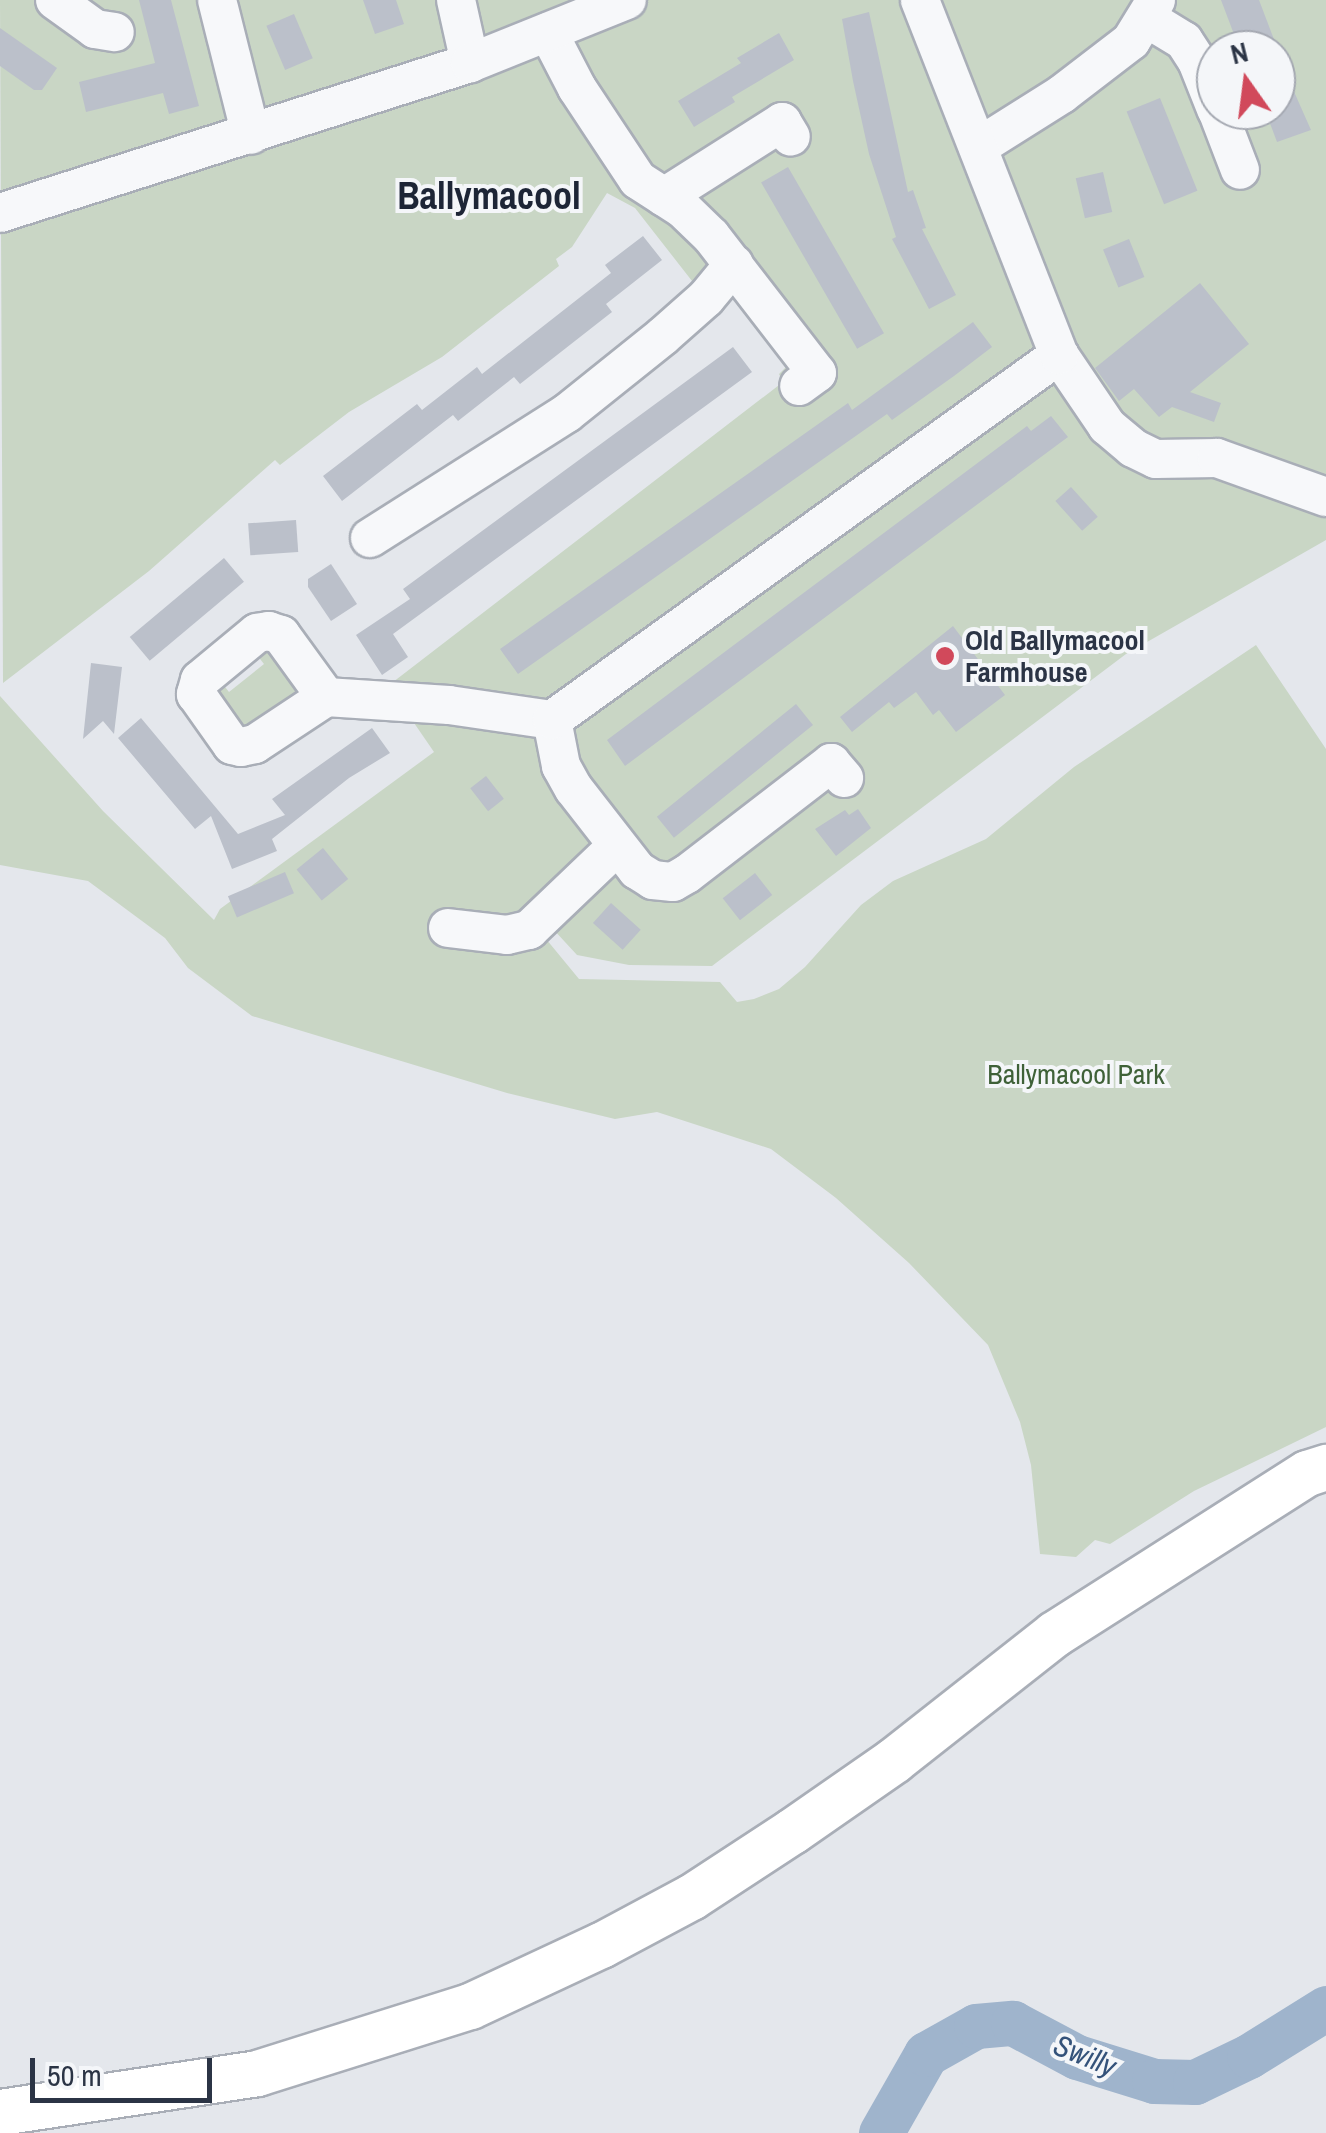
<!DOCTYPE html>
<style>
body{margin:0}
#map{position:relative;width:1326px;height:2133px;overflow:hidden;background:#e4e7ec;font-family:"Archivo Narrow",sans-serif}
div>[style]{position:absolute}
.green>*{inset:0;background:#c9d6c5}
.river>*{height:45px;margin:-22.5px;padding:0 22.5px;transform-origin:22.5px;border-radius:22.5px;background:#9fb4cc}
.building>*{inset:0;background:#bbc0ca;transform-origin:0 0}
.roads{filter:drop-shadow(2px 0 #a9aeb7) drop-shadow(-2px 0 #a9aeb7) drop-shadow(0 2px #a9aeb7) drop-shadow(0 -2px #a9aeb7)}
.minor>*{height:38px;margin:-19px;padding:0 19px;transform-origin:19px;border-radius:19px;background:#f7f8fa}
.major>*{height:45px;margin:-22.5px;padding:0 22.5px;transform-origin:22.5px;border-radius:22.5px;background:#fff}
.dots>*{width:28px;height:28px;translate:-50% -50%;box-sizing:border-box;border:5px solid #f4f6f9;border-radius:50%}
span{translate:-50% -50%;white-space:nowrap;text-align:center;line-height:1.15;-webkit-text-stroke:8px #f4f6f9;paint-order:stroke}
.poi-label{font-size:28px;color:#2b3445;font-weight:700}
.left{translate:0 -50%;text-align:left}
.park-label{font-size:28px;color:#3f6138}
.water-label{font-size:30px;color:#34527a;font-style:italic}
.district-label{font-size:38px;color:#1d2536;font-weight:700}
.north{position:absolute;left:1196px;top:30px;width:100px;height:100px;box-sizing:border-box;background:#f4f6f9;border:2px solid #a4a8b1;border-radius:50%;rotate:346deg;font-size:28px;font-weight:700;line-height:40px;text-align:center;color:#2b3445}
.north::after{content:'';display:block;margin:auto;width:35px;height:45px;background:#d1495b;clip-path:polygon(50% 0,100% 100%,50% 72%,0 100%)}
.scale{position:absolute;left:30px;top:2058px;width:182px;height:45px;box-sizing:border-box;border:5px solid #2b3445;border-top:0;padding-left:12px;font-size:30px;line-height:35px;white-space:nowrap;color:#2b3445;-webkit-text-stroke:8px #f4f6f9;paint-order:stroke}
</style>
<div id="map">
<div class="green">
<div style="clip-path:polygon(evenodd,0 0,1326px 0,1326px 540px,1126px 654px,712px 966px,629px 965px,577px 955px,553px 929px,537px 928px,579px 979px,720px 982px,737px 1002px,754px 999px,779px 989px,805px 967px,861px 905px,893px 881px,986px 839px,1074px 767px,1256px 645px,1326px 749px,1326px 1427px,1194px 1491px,1110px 1544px,1095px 1540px,1076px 1557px,1040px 1554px,1031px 1465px,1020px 1422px,988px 1345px,909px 1263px,836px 1198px,771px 1149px,657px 1112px,615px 1119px,507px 1093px,252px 1016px,188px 968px,165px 938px,88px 881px,0 865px,0 696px,103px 811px,214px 920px,220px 909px,434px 752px,412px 720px,371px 699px,783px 382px,779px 374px,791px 362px,735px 292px,717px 313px,635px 208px,607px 193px,572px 247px,556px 259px,559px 266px,442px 357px,349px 412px,280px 465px,275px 460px,149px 571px,3px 683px,0 0,1216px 50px,1276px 50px,1276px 110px,1216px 110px,1216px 50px)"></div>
<div style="clip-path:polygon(275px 647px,301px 695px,247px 733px,209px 689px,218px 678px,229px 692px,264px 664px,253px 650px)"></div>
</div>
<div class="river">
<div style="left:881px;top:2133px;width:91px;rotate:-60.3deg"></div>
<div style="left:926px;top:2054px;width:57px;rotate:-29.2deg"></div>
<div style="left:976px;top:2026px;width:37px;rotate:-5deg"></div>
<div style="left:1013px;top:2023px;width:72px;rotate:28deg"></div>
<div style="left:1077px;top:2057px;width:81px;rotate:17.3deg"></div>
<div style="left:1154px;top:2081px;width:41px;rotate:1.4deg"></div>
<div style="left:1195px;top:2082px;width:60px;rotate:-25.7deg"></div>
<div style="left:1249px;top:2056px;width:91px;rotate:-31.9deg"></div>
</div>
<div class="building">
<div style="clip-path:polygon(139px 0,171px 0,199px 106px,169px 114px,163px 93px,86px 112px,79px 82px,155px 63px)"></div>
<div style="clip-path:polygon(363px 0,396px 0,404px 24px,375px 34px)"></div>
<div style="clip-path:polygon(1221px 0,1259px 0,1278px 50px,1240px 50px)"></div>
<div style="clip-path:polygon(869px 12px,908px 192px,913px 190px,926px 228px,922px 229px,956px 295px,929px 309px,892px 239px,896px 237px,869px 154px,853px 81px,842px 19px)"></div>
<div style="left:294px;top:14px;width:48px;height:30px;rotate:67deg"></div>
<div style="clip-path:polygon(0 28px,57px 68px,42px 90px,34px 90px,0 66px)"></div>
<div style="clip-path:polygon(779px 33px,794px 60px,732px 97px,735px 102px,694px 127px,678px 101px,741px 63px,737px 58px)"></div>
<div style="clip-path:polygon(1276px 51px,1311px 130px,1277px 142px,1265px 110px,1276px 110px)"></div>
<div style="left:1160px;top:98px;width:100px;height:36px;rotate:68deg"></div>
<div style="left:788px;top:167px;width:192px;height:31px;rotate:60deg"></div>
<div style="left:1103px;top:172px;width:41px;height:28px;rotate:77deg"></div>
<div style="clip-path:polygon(643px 236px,662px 260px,606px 304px,612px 312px,520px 384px,514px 377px,458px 421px,453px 415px,342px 501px,323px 476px,417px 404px,422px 410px,477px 367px,482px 374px,611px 273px,605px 265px)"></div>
<div style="left:1129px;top:239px;width:41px;height:28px;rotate:68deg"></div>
<div style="clip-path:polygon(1200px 283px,1249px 344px,1190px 392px,1221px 403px,1214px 422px,1172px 407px,1159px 417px,1134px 389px,1119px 401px,1095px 368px)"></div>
<div style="clip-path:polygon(973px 322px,992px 347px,954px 376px,892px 420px,887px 414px,518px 674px,500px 649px,848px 403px,852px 410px)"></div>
<div style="clip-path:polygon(733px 347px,752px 372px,393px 634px,408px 657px,382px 675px,356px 635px,410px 599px,403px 589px)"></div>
<div style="clip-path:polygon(1051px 416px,1068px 437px,625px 766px,607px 740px,1027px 426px,1031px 431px)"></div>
<div style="left:1071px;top:487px;width:40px;height:21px;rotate:48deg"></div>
<div style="left:296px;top:520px;width:32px;height:48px;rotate:86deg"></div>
<div style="left:224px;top:558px;width:31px;height:123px;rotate:50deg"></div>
<div style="clip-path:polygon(331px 564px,357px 604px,331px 621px,308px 587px,308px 579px)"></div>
<div style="clip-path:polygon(953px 626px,1005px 695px,956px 732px,939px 710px,933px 715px,916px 692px,894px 708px,889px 702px,852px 732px,840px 717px)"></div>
<div style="clip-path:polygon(91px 663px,122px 667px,114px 734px,103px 721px,83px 739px)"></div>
<div style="left:796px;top:704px;width:27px;height:179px;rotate:51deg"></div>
<div style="clip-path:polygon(141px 718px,238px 834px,285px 815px,272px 799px,372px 728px,390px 753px,349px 778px,272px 839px,277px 851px,232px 869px,211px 816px,195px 829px,118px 738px)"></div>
<div style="left:486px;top:776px;width:29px;height:20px;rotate:52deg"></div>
<div style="clip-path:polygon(858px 809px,871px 828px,836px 856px,815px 829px,845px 810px,849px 815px)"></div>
<div style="left:323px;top:848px;width:40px;height:34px;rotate:51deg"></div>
<div style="left:285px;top:872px;width:23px;height:62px;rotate:67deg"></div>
<div style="left:755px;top:873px;width:28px;height:41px;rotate:52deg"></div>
<div style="left:611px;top:903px;width:40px;height:27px;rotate:42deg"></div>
</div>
<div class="roads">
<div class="minor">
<div style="left:55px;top:0;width:49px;rotate:35.9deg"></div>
<div style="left:95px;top:29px;width:20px;rotate:9deg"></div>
<div style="left:217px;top:0;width:139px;rotate:75.9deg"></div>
<div style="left:456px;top:0;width:65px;rotate:77.5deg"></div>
<div style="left:1148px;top:19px;width:42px;rotate:31.4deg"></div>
<div style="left:1184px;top:41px;width:24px;rotate:57deg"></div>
<div style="left:1197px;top:61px;width:52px;rotate:68.4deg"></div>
<div style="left:548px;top:32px;width:63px;rotate:62.6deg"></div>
<div style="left:577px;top:88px;width:110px;rotate:56.5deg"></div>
<div style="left:638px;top:180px;width:54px;rotate:32.8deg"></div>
<div style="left:683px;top:209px;width:39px;rotate:44deg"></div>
<div style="left:711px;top:236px;width:173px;rotate:52.3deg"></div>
<div style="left:817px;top:373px;width:22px;rotate:144deg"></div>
<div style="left:1217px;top:110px;width:64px;rotate:69deg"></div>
<div style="left:978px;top:147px;width:99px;rotate:-32.2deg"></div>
<div style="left:1062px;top:94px;width:87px;rotate:-37.5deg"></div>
<div style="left:1131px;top:41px;width:48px;rotate:-58.6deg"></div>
<div style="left:664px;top:197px;width:140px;rotate:-32.4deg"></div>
<div style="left:782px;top:122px;width:17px;rotate:59deg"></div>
<div style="left:0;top:213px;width:493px;rotate:-17.7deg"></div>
<div style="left:470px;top:63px;width:169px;rotate:-21.9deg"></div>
<div style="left:1059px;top:355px;width:86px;rotate:55.9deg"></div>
<div style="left:1107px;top:426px;width:34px;rotate:40deg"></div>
<div style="left:1133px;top:448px;width:25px;rotate:26deg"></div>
<div style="left:1156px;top:459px;width:61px;rotate:-0.9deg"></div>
<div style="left:1217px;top:458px;width:116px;rotate:19.7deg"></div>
<div style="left:370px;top:538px;width:233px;rotate:-32.4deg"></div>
<div style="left:567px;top:413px;width:123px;rotate:-38.7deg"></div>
<div style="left:663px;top:336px;width:57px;rotate:-41.5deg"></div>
<div style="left:706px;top:298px;width:44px;rotate:-50.5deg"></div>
<div style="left:326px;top:697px;width:77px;rotate:-126deg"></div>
<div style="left:281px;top:635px;width:13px;rotate:-162deg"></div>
<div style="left:269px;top:631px;width:12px;rotate:171deg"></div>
<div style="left:257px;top:633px;width:74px;rotate:140.5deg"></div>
<div style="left:200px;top:680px;width:15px;rotate:106deg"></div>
<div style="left:196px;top:694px;width:62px;rotate:54.8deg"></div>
<div style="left:232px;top:745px;width:9px;rotate:13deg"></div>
<div style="left:241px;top:747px;width:14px;rotate:-12deg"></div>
<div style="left:255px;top:744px;width:85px;rotate:-33.5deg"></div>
<div style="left:326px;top:697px;width:123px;rotate:3.7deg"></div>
<div style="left:449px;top:705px;width:104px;rotate:8.3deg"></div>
<div style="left:552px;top:720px;width:47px;rotate:78.9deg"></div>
<div style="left:561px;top:766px;width:26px;rotate:61deg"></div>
<div style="left:574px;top:789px;width:103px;rotate:52.1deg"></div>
<div style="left:637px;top:870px;width:19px;rotate:32deg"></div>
<div style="left:653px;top:880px;width:20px;rotate:6deg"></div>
<div style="left:673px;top:882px;width:16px;rotate:-30deg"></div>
<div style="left:687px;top:874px;width:182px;rotate:-37.6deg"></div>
<div style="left:831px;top:763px;width:20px;rotate:49deg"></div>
<div style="left:552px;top:720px;width:625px;rotate:-35.75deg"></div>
<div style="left:1059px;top:355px;width:381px;rotate:-111.4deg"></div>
<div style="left:448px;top:928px;width:59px;rotate:6.8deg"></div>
<div style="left:507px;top:935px;width:23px;rotate:-13deg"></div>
<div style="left:529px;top:930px;width:122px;rotate:-43.7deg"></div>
</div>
<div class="major">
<div style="left:0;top:2112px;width:260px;rotate:-8.6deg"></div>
<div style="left:257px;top:2073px;width:223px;rotate:-17.5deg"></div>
<div style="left:470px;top:2006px;width:145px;rotate:-25deg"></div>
<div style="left:601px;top:1945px;width:102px;rotate:-28.1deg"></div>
<div style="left:691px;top:1897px;width:121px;rotate:-33.2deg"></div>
<div style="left:792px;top:1831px;width:124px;rotate:-34.8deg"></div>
<div style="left:894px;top:1760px;width:204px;rotate:-38.2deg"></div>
<div style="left:1054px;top:1634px;width:300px;rotate:-32.5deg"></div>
<div style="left:1307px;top:1473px;width:20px;rotate:-18deg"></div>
</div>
</div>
<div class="dots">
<div style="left:945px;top:656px;background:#d1495b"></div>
</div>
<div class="poi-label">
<span class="left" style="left:965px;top:656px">Old Ballymacool<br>Farmhouse</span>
</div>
<div class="park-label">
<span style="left:1076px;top:1074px">Ballymacool Park</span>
</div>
<div class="water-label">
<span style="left:1085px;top:2055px;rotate:22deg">Swilly</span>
</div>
<div class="district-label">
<span style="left:489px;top:196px">Ballymacool</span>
</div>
<div class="north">N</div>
<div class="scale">50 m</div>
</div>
